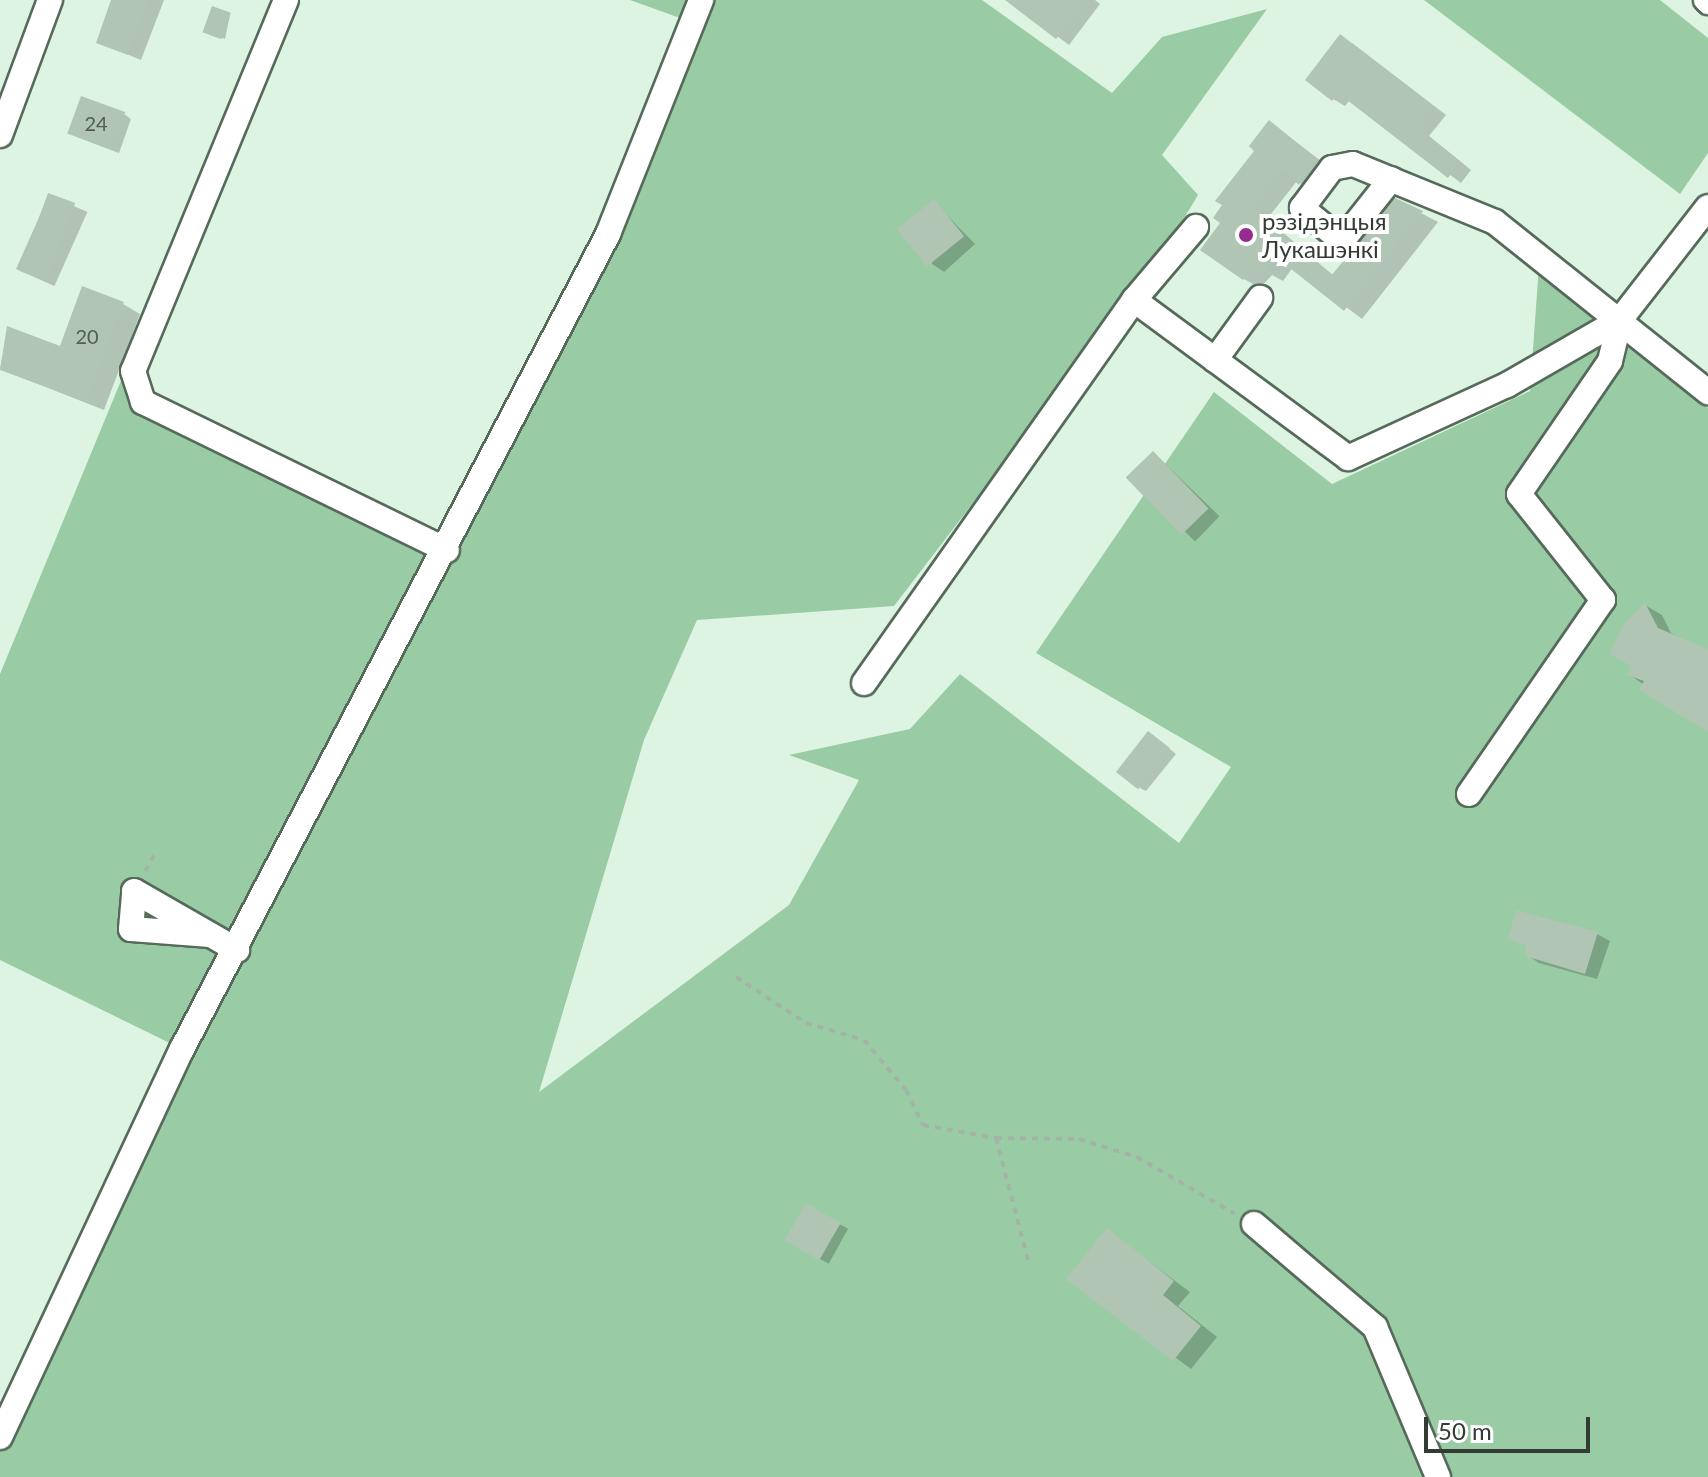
<!DOCTYPE html>
<meta charset="utf-8">
<style>
body{margin:0}
#map{position:relative;width:1708px;height:1477px;overflow:hidden;background:#ddf4e2;font-family:Lato,sans-serif}
div>[style]{position:absolute}
.green>*{inset:0;background:#99cca4}
.shadow>*{inset:0;background:#0003;transform-origin:0 0}
.building>*{inset:0;background:#b0c5b4;transform-origin:0 0}
.path>*{height:4px;margin-top:-2px;transform-origin:0;background:repeating-linear-gradient(90deg,#a3b4a6 0 6px,transparent 0 12px)}
.roads{filter:drop-shadow(2px 0 #566a5a) drop-shadow(-2px 0 #566a5a) drop-shadow(0 2px #566a5a) drop-shadow(0 -2px #566a5a)}
.minor>*{height:24px;margin:-12px;padding:0 12px;transform-origin:12px;border-radius:12px;background:#fff}
.dots>*{width:22px;height:22px;translate:-50% -50%;box-sizing:border-box;border:4px solid #fff;border-radius:50%}
span{translate:-50% -50%;white-space:nowrap;text-align:center;line-height:1.15;-webkit-text-stroke:8px #fff;paint-order:stroke}
.number-label{font-size:20px;color:#525e54}
.number-label span{-webkit-text-stroke-width:0}
.poi-label{font-size:24px;color:#333b34}
.left{translate:0 -50%;text-align:left}
.scale{position:absolute;left:1424px;top:1417px;width:166px;height:36px;box-sizing:border-box;border:4px solid #333b34;border-top:0;padding-left:10px;font-size:24px;line-height:28px;white-space:nowrap;color:#333b34;-webkit-text-stroke:6px #fff;paint-order:stroke}
</style>
<div id="map">
<div class="green">
<div style="clip-path:polygon(278px 0,300px 0,133px 371px,143px 402px,447px 550px,608px 234px,691px 22px,630px 0,982px 0,1112px 93px,1162px 37px,1267px 9px,1162px 155px,1198px 195px,1157px 263px,894px 606px,697px 620px,644px 740px,539px 1092px,789px 905px,859px 780px,789px 755px,910px 729px,960px 674px,1179px 843px,1231px 767px,1036px 653px,1214px 392px,1332px 484px,1530px 391px,1539px 265px,1708px 408px,1708px 1477px,0 1477px,0 1437px,182px 1049px,0 960px,0 674px)"></div>
<div style="clip-path:polygon(1424px 0,1660px 0,1708px 38px,1708px 153px,1680px 194px)"></div>
</div>
<div class="shadow">
<div style="clip-path:polygon(114px 0,164px 0,141px 60px,98px 42px)"></div>
<div style="clip-path:polygon(1009px 0,1095px 0,1100px 4px,1069px 45px)"></div>
<div style="clip-path:polygon(230px 15px,225px 39px,209px 33px)"></div>
<div style="clip-path:polygon(1352px 43px,1446px 115px,1429px 136px,1471px 170px,1461px 183px,1350px 100px,1345px 106px,1333px 99px)"></div>
<div style="clip-path:polygon(124px 114px,131px 119px,119px 153px,77px 137px)"></div>
<div style="clip-path:polygon(1270px 122px,1334px 171px,1317px 193px,1297px 181px,1267px 219px,1334px 276px,1396px 200px,1438px 222px,1362px 319px,1293px 267px,1283px 281px,1272px 275px,1260px 288px,1244px 279px,1222px 222px)"></div>
<div style="left:49px;top:195px;width:42px;height:81px;rotate:24deg"></div>
<div style="clip-path:polygon(934px 202px,975px 244px,944px 272px,932px 264px)"></div>
<div style="clip-path:polygon(123px 304px,140px 314px,104px 410px,0 369px,8px 329px,61px 348px)"></div>
<div style="left:1154px;top:453px;width:91px;height:35px;rotate:44deg"></div>
<div style="clip-path:polygon(1645px 605px,1662px 615px,1671px 633px,1708px 652px,1708px 730px,1630px 675px)"></div>
<div style="clip-path:polygon(1156px 738px,1176px 754px,1146px 791px,1138px 787px)"></div>
<div style="clip-path:polygon(1597px 934px,1610px 941px,1597px 979px,1539px 963px,1527px 955px,1528px 947px,1510px 938px)"></div>
<div style="left:807px;top:1206px;width:47px;height:40px;rotate:29deg"></div>
<div style="clip-path:polygon(1107px 1230px,1190px 1292px,1178px 1306px,1217px 1337px,1191px 1369px,1069px 1278px)"></div>
</div>
<div class="building">
<div style="clip-path:polygon(111px 0,149px 0,128px 55px,96px 43px)"></div>
<div style="clip-path:polygon(1005px 0,1086px 0,1056px 39px)"></div>
<div style="left:212px;top:6px;width:20px;height:28px;rotate:20deg"></div>
<div style="clip-path:polygon(1340px 34px,1435px 107px,1418px 128px,1460px 161px,1448px 178px,1338px 93px,1332px 101px,1305px 80px)"></div>
<div style="left:81px;top:96px;width:47px;height:40px;rotate:20deg"></div>
<div style="clip-path:polygon(1269px 120px,1318px 160px,1299px 185px,1282px 170px,1252px 208px,1331px 276px,1395px 198px,1423px 211px,1344px 311px,1276px 257px,1265px 273px,1255px 265px,1243px 280px,1200px 250px,1220px 223px,1213px 218px,1222px 205px,1215px 201px,1254px 151px,1249px 146px)"></div>
<div style="left:48px;top:193px;width:29px;height:83px;rotate:20deg"></div>
<div style="left:934px;top:199px;width:48px;height:48px;rotate:51deg"></div>
<div style="clip-path:polygon(82px 286px,124px 302px,87px 402px,0 370px,7px 326px,60px 346px)"></div>
<div style="left:1153px;top:451px;width:80px;height:38px;rotate:46deg"></div>
<div style="clip-path:polygon(1645px 603px,1658px 628px,1708px 649px,1708px 732px,1639px 690px,1644px 681px,1627px 675px,1631px 666px,1609px 654px,1624px 624px)"></div>
<div style="left:1148px;top:731px;width:28px;height:52px;rotate:38deg"></div>
<div style="clip-path:polygon(1516px 910px,1598px 932px,1585px 974px,1525px 956px,1526px 946px,1508px 939px)"></div>
<div style="left:806px;top:1203px;width:40px;height:43px;rotate:30deg"></div>
<div style="clip-path:polygon(1107px 1228px,1174px 1281px,1163px 1295px,1201px 1326px,1173px 1361px,1066px 1279px)"></div>
</div>
<div class="path">
<div style="left:145px;top:871px;width:22px;rotate:-60deg"></div>
<div style="left:736px;top:977px;width:84px;rotate:33.3deg"></div>
<div style="left:806px;top:1023px;width:60px;rotate:16.3deg"></div>
<div style="left:864px;top:1040px;width:65px;rotate:50deg"></div>
<div style="left:906px;top:1090px;width:39px;rotate:64deg"></div>
<div style="left:923px;top:1125px;width:74px;rotate:10.1deg"></div>
<div style="left:996px;top:1138px;width:126px;rotate:75.3deg"></div>
<div style="left:996px;top:1138px;width:83px;rotate:0.7deg"></div>
<div style="left:1079px;top:1139px;width:61px;rotate:17.2deg"></div>
<div style="left:1137px;top:1157px;width:113px;rotate:30.2deg"></div>
</div>
<div class="roads">
<div class="minor">
<div style="left:286px;top:0;width:401px;rotate:112.4deg"></div>
<div style="left:133px;top:371px;width:33px;rotate:72deg"></div>
<div style="left:143px;top:402px;width:338px;rotate:26deg"></div>
<div style="left:1706px;top:0;width:3px;rotate:45deg"></div>
<div style="left:0;top:135px;width:144px;rotate:-69.7deg"></div>
<div style="left:1391px;top:179px;width:79px;rotate:128.3deg"></div>
<div style="left:1342px;top:241px;width:52px;rotate:-140.5deg"></div>
<div style="left:1302px;top:208px;width:50px;rotate:-53.1deg"></div>
<div style="left:1332px;top:168px;width:21px;rotate:-11deg"></div>
<div style="left:1353px;top:164px;width:153px;rotate:22.2deg"></div>
<div style="left:1495px;top:222px;width:273px;rotate:38.6deg"></div>
<div style="left:1134px;top:300px;width:96px;rotate:-49.7deg"></div>
<div style="left:1215px;top:360px;width:77px;rotate:-54deg"></div>
<div style="left:864px;top:683px;width:469px;rotate:-54.8deg"></div>
<div style="left:1134px;top:300px;width:266px;rotate:36.4deg"></div>
<div style="left:1348px;top:458px;width:175px;rotate:-24.7deg"></div>
<div style="left:1507px;top:385px;width:130px;rotate:-29.9deg"></div>
<div style="left:1469px;top:794px;width:236px;rotate:-55.4deg"></div>
<div style="left:1603px;top:600px;width:135px;rotate:-128.4deg"></div>
<div style="left:1519px;top:494px;width:161px;rotate:-55.6deg"></div>
<div style="left:1610px;top:361px;width:42px;rotate:-76.3deg"></div>
<div style="left:1620px;top:320px;width:143px;rotate:-52.1deg"></div>
<div style="left:210px;top:935px;width:79px;rotate:-175.7deg"></div>
<div style="left:131px;top:929px;width:38px;rotate:-85deg"></div>
<div style="left:134px;top:891px;width:119px;rotate:29.8deg"></div>
<div style="left:1254px;top:1224px;width:159px;rotate:40.4deg"></div>
<div style="left:1375px;top:1327px;width:163px;rotate:67.2deg"></div>
<div style="left:0;top:1437px;width:429px;rotate:-64.9deg"></div>
<div style="left:182px;top:1049px;width:920px;rotate:-62.4deg"></div>
<div style="left:608px;top:234px;width:252px;rotate:-68.3deg"></div>
</div>
</div>
<div class="dots">
<div style="left:1246px;top:235px;background:#962c8f"></div>
</div>
<div class="number-label">
<span style="left:96px;top:123px">24</span>
<span style="left:87px;top:336px">20</span>
</div>
<div class="poi-label">
<span class="left" style="left:1262px;top:235px">рэзідэнцыя<br>Лукашэнкі</span>
</div>
<div class="scale">50 m</div>
</div>
